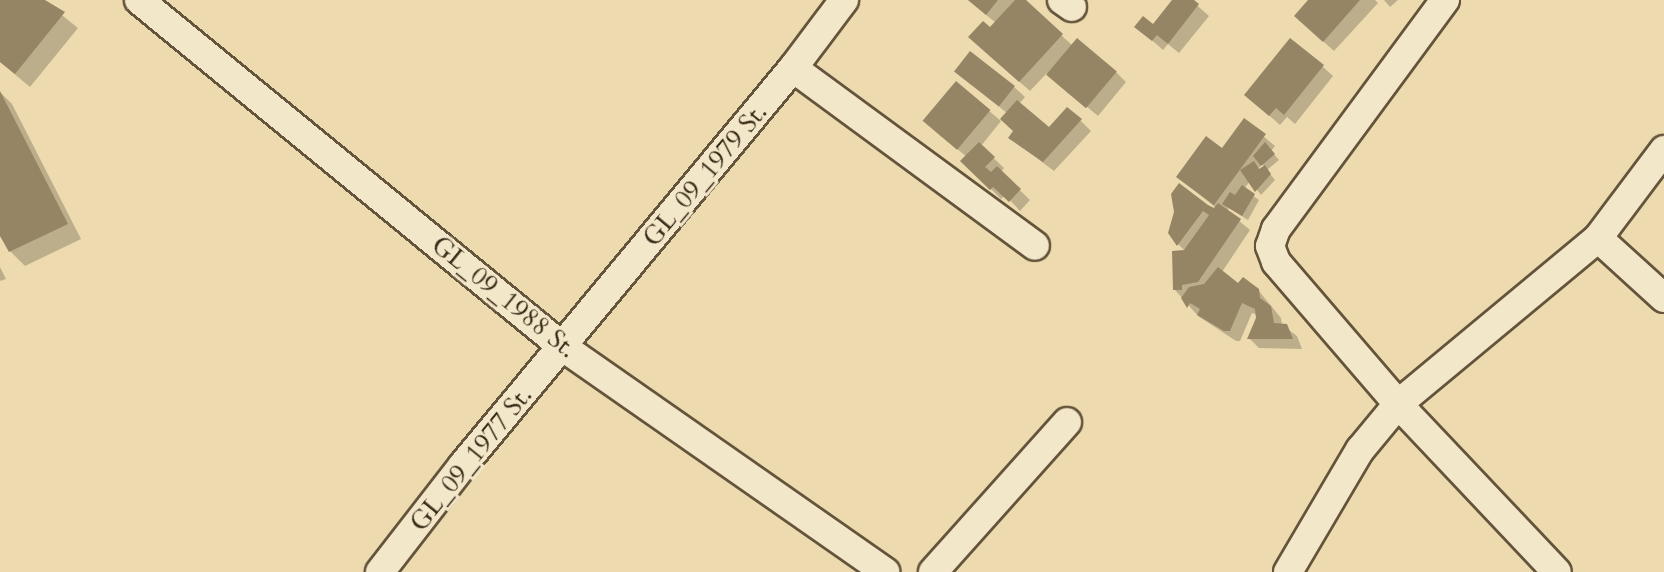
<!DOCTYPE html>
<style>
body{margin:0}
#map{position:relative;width:1664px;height:572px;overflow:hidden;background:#eddaae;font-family:Cardo,serif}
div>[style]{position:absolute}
.shadow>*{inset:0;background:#0003}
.building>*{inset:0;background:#958565;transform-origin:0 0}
.roads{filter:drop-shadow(2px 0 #64543b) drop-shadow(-2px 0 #64543b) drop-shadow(0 2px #64543b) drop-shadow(0 -2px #64543b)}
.street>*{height:28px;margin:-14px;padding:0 14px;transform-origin:14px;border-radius:14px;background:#f3e7ca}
span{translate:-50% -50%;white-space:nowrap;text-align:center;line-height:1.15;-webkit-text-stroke:6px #f3e7ca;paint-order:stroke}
.street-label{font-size:26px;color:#362815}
</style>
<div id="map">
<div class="shadow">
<div style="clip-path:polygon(0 0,43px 0,78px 28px,30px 87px,0 62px)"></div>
<div style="clip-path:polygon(968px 0,1023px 0,1073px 46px,1116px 72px,1126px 82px,1098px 116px,1047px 73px,1030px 91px,981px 48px,996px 23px)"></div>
<div style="clip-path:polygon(1174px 0,1191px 0,1209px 16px,1179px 53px,1168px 44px,1163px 50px,1137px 27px,1153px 26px)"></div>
<div style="clip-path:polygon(1310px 0,1375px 0,1378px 3px,1334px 51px,1306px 26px)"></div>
<div style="clip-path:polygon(1384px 0,1398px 0,1390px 7px)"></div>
<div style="clip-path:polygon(970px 54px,1014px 87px,1025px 97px,1019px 104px,1049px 130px,1080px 120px,1091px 131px,1054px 171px,1010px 138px,1015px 132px,1008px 114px,956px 71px)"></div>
<div style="clip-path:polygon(1322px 66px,1333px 76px,1295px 124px,1287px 117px,1280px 125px,1246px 95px)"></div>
<div style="clip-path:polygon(956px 83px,1001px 121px,981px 146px,1004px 168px,1001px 172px,1030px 200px,1020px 211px,1005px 195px,1001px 199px,963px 161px,967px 157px,935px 131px)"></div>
<div style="clip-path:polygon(0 92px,12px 104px,81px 239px,25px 266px,10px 251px,0 232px)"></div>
<div style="clip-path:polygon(evenodd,1244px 120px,1275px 146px,1271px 151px,1279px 160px,1267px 170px,1275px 180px,1261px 195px,1250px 181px,1244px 189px,1259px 200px,1248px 220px,1229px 208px,1227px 211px,1250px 230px,1222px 272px,1238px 285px,1258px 290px,1281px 318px,1282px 325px,1297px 336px,1302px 349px,1259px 348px,1249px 338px,1257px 315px,1252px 313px,1240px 341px,1236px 341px,1198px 316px,1175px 290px,1186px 252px,1178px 244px,1173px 194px,1214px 211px,1216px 208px,1178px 177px,1222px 150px,1244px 120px,1262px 164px,1265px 168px,1255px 174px,1262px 164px)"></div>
<div style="clip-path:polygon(0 267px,6px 279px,0 281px)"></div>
</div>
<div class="building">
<div style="clip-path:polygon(0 0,45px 0,65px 12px,15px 74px,0 62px)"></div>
<div style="clip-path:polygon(968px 0,998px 0,986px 15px)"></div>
<div style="clip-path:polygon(1015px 0,1026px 0,1063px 34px,1019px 82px,968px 37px,983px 21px,990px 27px)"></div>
<div style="clip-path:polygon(1172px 0,1194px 0,1199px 4px,1168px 44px,1157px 35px,1152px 41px,1134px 27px,1143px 16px,1153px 24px)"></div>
<div style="clip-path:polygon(1308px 0,1360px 0,1323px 42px,1294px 16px)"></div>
<div style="left:1077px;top:38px;width:52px;height:48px;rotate:40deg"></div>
<div style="clip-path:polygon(1290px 38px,1324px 65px,1284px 115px,1276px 108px,1269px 116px,1244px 95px)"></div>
<div style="left:970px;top:51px;width:57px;height:26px;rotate:38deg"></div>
<div style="left:956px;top:81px;width:45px;height:52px;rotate:40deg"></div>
<div style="clip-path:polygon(0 91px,68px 224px,9px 252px,0 236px)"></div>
<div style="clip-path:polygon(1017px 100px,1049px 127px,1067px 107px,1082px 119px,1043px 162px,1008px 138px,1013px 131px,1000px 119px)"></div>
<div style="clip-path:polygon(1244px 118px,1266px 134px,1214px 205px,1176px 177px,1206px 136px,1222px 148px)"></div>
<div style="clip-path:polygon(979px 142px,995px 157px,985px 167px,991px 172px,997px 166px,1021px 189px,1009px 202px,993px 187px,990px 190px,960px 161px)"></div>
<div style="clip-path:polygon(1265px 142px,1275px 154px,1261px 166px,1253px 156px)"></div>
<div style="clip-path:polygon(1254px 161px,1259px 169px,1265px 165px,1271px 174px,1255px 192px,1240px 170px)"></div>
<div style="clip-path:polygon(1179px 183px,1208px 205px,1214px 208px,1218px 203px,1241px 219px,1198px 282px,1182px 285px,1182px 290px,1173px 290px,1172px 251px,1184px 250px,1209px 215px,1203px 211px,1177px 246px,1168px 233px,1174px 212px,1171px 194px)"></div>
<div style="clip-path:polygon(1242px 185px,1255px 194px,1242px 216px,1222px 204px,1230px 192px,1235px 195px)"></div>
<div style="clip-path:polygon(1218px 267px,1238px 283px,1243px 277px,1259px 289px,1260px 298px,1271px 306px,1274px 323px,1287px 324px,1293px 339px,1247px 339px,1256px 318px,1255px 309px,1242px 303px,1230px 331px,1224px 331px,1197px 315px,1200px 309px,1190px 303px,1187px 308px,1181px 298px,1189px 287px,1204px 284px)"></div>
</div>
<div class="roads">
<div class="street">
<div style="left:139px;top:0;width:548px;rotate:39.3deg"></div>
<div style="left:563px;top:347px;width:393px;rotate:34.9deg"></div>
<div style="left:1062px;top:0;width:12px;rotate:35deg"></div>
<div style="left:1445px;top:0;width:285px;rotate:126.4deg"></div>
<div style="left:1276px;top:229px;width:18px;rotate:109deg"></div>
<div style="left:1270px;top:246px;width:17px;rotate:69deg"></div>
<div style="left:1276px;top:262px;width:187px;rotate:49.3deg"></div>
<div style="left:1398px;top:404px;width:231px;rotate:46.6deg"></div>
<div style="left:793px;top:68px;width:300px;rotate:36.3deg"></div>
<div style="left:1598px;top:238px;width:89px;rotate:42.3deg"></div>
<div style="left:380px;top:572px;width:135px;rotate:-52.2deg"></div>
<div style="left:463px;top:465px;width:516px;rotate:-50.27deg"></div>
<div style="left:793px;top:68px;width:85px;rotate:-53.1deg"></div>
<div style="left:933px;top:572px;width:201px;rotate:-48.2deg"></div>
<div style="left:1288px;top:572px;width:142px;rotate:-59.5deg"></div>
<div style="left:1360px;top:450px;width:60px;rotate:-50.4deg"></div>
<div style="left:1398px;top:404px;width:260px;rotate:-39.7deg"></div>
<div style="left:1598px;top:238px;width:110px;rotate:-53.1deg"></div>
</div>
</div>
<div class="street-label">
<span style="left:705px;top:175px;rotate:-50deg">GL_09_1979 St.</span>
<span style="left:504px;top:297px;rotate:39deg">GL_09_1988 St.</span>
<span style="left:471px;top:459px;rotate:-51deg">GL_09_1977 St.</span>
</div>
</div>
